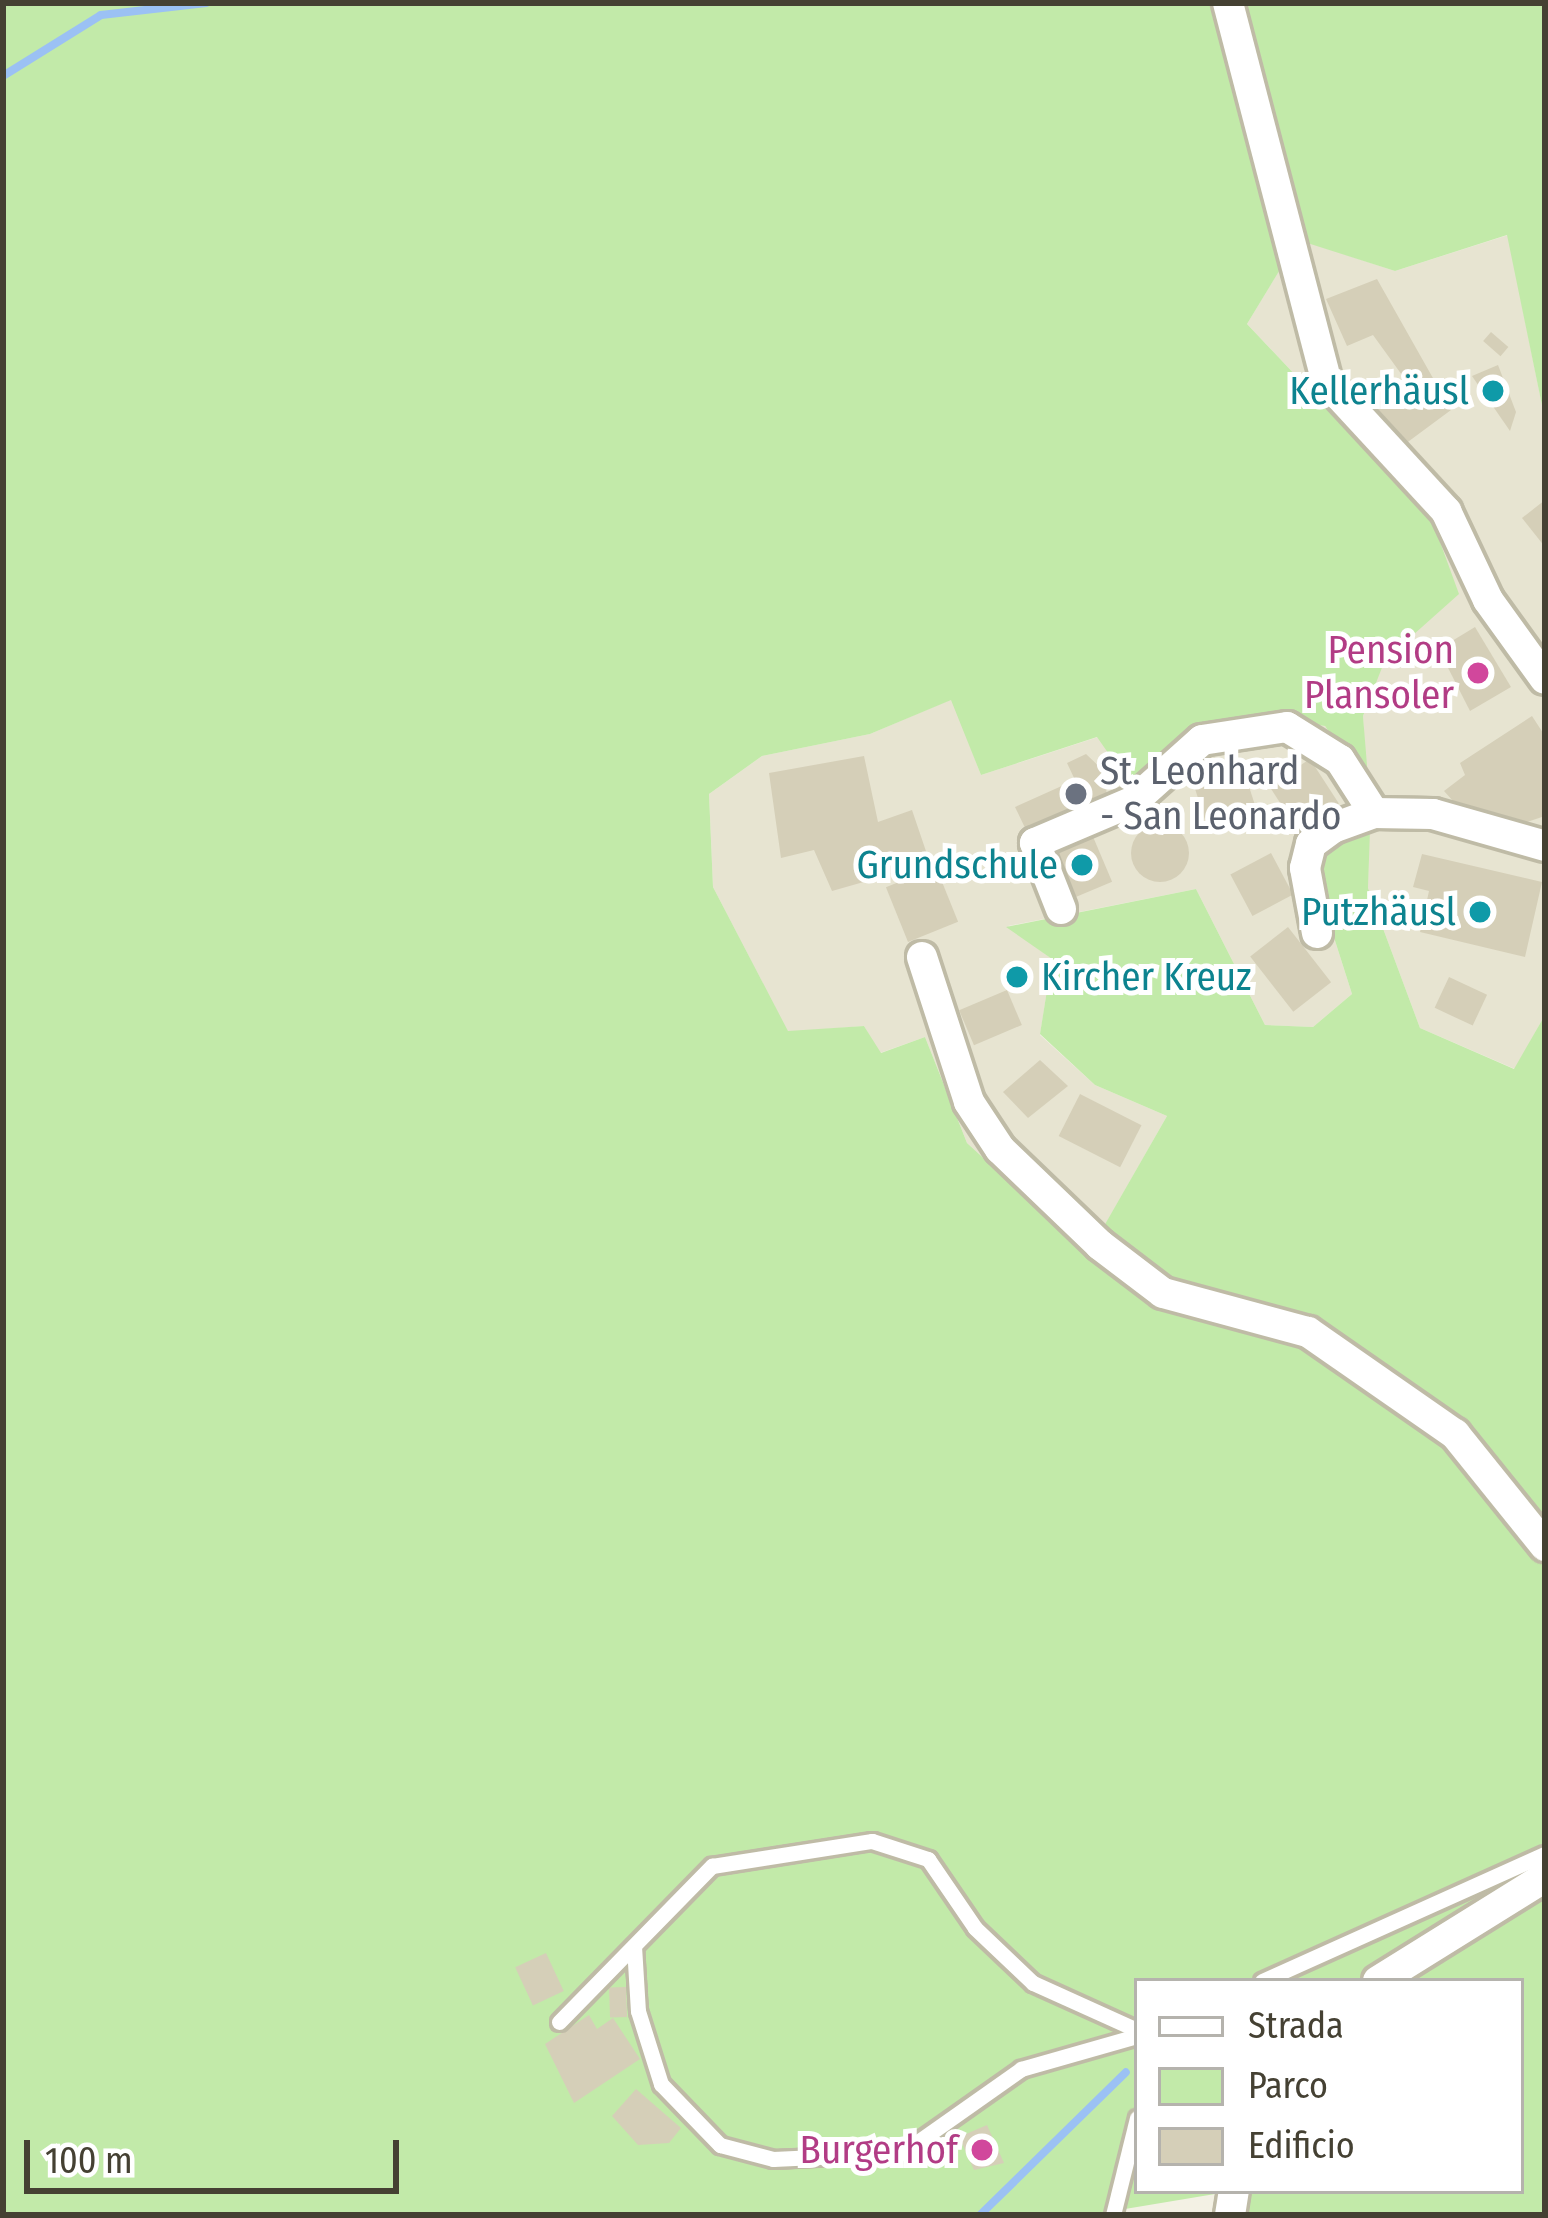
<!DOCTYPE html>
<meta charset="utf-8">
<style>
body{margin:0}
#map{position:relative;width:1548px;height:2218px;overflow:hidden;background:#f3f1e4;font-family:"Fira Sans Condensed",sans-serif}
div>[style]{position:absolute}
.residential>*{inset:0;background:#e7e4d1}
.green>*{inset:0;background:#c2eaa9}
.stream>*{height:8px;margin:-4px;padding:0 4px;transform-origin:4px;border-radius:4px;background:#9bc1f4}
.building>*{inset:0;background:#d5cfb8;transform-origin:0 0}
.round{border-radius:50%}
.roads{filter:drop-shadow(3px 0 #bfbba6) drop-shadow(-3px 0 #bfbba6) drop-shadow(0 3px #bfbba6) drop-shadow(0 -3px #bfbba6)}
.service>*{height:15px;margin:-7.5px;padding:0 7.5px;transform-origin:7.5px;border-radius:7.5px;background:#fff}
.minor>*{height:30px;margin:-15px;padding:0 15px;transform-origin:15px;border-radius:15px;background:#fff}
.dots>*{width:33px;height:33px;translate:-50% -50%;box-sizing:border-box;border:6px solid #fff;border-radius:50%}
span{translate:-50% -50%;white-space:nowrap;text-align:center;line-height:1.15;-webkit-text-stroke:10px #fff;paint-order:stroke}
.culture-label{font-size:39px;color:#0d838f}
.right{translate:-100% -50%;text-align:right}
.left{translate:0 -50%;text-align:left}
.hotel-label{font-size:39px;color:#b23c85}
.worship-label{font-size:39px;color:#5b616d}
.frame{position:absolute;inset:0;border:6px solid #454133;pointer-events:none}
.legend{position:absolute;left:1134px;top:1978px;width:390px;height:216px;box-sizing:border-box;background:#fff;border:3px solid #b5b3ad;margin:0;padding:15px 21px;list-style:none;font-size:36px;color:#454133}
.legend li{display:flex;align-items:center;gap:24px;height:60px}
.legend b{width:60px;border:3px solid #b5b3ad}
.scale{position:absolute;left:24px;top:2140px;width:375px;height:54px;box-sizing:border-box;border:6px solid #454133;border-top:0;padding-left:15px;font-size:36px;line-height:42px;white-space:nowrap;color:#454133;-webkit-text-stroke:9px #fff;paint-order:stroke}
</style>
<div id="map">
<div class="residential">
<div style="clip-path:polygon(1508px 235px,1545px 420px,1545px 1015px,1515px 1069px,1420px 1028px,1368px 888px,1369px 830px,1316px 881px,1352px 994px,1313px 1027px,1265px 1025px,1196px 889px,1008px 926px,1052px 959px,1040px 1035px,1095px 1085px,1167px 1116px,1088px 1255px,967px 1143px,925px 1037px,880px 1053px,864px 1026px,788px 1032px,713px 887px,709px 794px,762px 756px,870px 734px,952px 699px,981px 775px,1098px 737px,1129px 782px,1176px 741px,1259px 717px,1325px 726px,1367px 788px,1363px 716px,1432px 520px,1247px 324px,1298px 239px,1395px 271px)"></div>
</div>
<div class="green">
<div style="clip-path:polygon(3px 3px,1545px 3px,1545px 420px,1507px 235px,1395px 271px,1298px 240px,1247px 324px,1432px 520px,1459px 594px,1385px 660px,1363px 716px,1369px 790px,1325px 726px,1259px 717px,1176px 741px,1129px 783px,1097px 737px,981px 775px,951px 700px,870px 734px,762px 756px,709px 794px,713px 887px,788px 1031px,864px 1026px,881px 1053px,925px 1037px,967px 1143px,1088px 1254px,1167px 1116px,1095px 1085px,1040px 1034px,1052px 959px,1006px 927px,1196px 889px,1265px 1025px,1313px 1027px,1352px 994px,1316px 881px,1333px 842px,1370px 830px,1368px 888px,1420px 1028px,1514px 1069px,1545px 1015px,1545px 2215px,1238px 2215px,1239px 2191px,1521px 2191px,1521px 1981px,1137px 1981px,1137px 2191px,1233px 2191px,1089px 2215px,3px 2215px)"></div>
</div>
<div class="stream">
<div style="left:3px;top:76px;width:115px;rotate:-31.9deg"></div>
<div style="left:101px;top:15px;width:106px;rotate:-6.5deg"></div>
<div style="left:980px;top:2215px;width:204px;rotate:-44.4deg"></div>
</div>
<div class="building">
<div style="clip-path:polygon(1377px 279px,1451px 410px,1401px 447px,1372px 407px,1407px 382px,1373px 335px,1347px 346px,1326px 299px)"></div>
<div style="left:1491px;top:332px;width:23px;height:12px;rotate:41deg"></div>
<div style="clip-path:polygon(1498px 365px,1516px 412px,1510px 431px,1472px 376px)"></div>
<div style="clip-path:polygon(1545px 500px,1545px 547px,1522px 518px)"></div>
<div style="clip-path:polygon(1475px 627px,1511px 687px,1470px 711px,1444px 660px,1447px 644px)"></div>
<div style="clip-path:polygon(1532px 716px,1545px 736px,1545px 816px,1503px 830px,1488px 812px,1472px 822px,1444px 791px,1465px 775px,1460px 763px)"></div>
<div style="clip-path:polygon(1086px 754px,1107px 774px,1106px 802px,1027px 832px,1015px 807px,1075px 780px,1067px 763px)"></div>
<div style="clip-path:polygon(864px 756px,878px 822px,912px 810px,930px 863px,832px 891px,814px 850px,781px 858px,769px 773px)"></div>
<div style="left:1240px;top:759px;width:49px;height:52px;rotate:72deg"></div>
<div style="left:1310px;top:759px;width:53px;height:49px;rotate:57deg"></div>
<div class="round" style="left:1131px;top:824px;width:58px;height:58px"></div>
<div style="left:1091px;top:832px;width:54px;height:42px;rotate:67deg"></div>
<div style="left:1271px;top:853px;width:47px;height:46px;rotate:62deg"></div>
<div style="clip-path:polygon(1422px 854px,1542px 882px,1525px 957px,1420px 932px,1429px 891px,1413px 887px)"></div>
<div style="left:936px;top:867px;width:59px;height:54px;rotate:68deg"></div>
<div style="left:1288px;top:927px;width:70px;height:48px;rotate:52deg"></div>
<div style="left:1449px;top:977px;width:42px;height:34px;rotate:25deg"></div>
<div style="left:1007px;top:990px;width:38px;height:52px;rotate:67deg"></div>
<div style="clip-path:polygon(1040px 1060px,1068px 1086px,1028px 1118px,1003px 1092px)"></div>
<div style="left:1080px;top:1094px;width:69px;height:47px;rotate:27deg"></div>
<div style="left:546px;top:1953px;width:42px;height:34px;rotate:65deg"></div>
<div style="left:626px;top:1987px;width:30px;height:17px;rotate:88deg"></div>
<div style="clip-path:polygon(589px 2015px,597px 2029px,613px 2018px,640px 2059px,574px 2103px,545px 2044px)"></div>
<div style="clip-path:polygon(636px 2089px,681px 2128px,669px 2143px,638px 2145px,612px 2116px)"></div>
<div style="clip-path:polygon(987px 2125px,1004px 2163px,974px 2170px,959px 2137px)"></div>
</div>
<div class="roads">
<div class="service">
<div style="left:634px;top:1946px;width:65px;rotate:86.5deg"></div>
<div style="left:638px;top:2011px;width:77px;rotate:72.5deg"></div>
<div style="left:661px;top:2084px;width:85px;rotate:46deg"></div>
<div style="left:720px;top:2145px;width:55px;rotate:14.8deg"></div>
<div style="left:773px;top:2159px;width:129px;rotate:-2.7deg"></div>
<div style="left:902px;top:2153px;width:146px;rotate:-35.2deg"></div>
<div style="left:1021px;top:2069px;width:121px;rotate:-15.9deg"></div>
<div style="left:1262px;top:1981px;width:310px;rotate:-24.2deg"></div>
<div style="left:559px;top:2022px;width:219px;rotate:-45.6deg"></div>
<div style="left:712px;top:1866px;width:162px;rotate:-8.9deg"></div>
<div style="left:872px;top:1841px;width:59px;rotate:17.8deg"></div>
<div style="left:928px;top:1859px;width:83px;rotate:55.7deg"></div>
<div style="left:975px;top:1928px;width:80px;rotate:43.5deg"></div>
<div style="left:1033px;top:1983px;width:114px;rotate:24.3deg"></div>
<div style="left:1113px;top:2215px;width:100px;rotate:-76.1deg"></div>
</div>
<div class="minor">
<div style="left:1228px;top:3px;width:392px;rotate:75.4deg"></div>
<div style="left:1327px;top:382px;width:176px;rotate:47.3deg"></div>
<div style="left:1446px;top:511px;width:98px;rotate:64.7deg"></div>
<div style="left:1488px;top:600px;width:97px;rotate:54.2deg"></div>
<div style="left:1061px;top:909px;width:71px;rotate:-111.5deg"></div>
<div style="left:1035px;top:843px;width:108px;rotate:-23deg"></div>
<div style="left:1134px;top:801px;width:91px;rotate:-41.9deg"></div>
<div style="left:1202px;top:740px;width:86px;rotate:-8.7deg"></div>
<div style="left:1287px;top:727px;width:62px;rotate:31.9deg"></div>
<div style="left:1340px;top:760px;width:63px;rotate:57.3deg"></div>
<div style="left:1317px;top:933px;width:66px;rotate:-100.5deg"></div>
<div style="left:1305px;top:868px;width:25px;rotate:-76deg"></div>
<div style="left:1311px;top:844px;width:27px;rotate:-36deg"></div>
<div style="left:1333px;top:828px;width:44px;rotate:-20.1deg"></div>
<div style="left:1374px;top:813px;width:59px;rotate:1deg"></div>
<div style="left:1433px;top:814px;width:116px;rotate:15.9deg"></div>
<div style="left:922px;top:957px;width:152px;rotate:72deg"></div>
<div style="left:969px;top:1102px;width:56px;rotate:56.6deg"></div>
<div style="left:1000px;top:1149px;width:139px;rotate:43.8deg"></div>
<div style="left:1100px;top:1245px;width:79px;rotate:37.3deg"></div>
<div style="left:1163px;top:1293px;width:150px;rotate:15.1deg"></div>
<div style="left:1308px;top:1332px;width:179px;rotate:34.8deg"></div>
<div style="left:1455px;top:1434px;width:144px;rotate:51.2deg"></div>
<div style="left:1378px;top:1981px;width:197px;rotate:-31.9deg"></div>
<div style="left:1230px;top:2215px;width:24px;rotate:-81deg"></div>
</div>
</div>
<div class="dots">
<div style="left:1493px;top:391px;background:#0f9aa8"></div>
<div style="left:1478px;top:673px;background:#d1479c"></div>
<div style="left:1076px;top:794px;background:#6b7280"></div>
<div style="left:1082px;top:865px;background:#0f9aa8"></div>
<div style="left:1480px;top:912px;background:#0f9aa8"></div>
<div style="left:1017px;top:977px;background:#0f9aa8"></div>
<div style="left:982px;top:2150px;background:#d1479c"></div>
</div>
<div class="culture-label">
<span class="right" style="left:1469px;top:391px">Kellerhäusl</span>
<span class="right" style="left:1058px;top:865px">Grundschule</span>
<span class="right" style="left:1456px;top:912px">Putzhäusl</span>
<span class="left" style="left:1041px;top:977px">Kircher Kreuz</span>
</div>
<div class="hotel-label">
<span class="right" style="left:1454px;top:673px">Pension<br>Plansoler</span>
<span class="right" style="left:958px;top:2150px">Burgerhof</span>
</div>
<div class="worship-label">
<span class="left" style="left:1100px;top:794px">St. Leonhard<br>- San Leonardo</span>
</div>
<div class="frame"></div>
<ul class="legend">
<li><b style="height:15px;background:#fff"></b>Strada</li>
<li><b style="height:33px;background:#c2eaa9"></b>Parco</li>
<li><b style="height:33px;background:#d5cfb8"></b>Edificio</li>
</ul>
<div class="scale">100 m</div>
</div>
